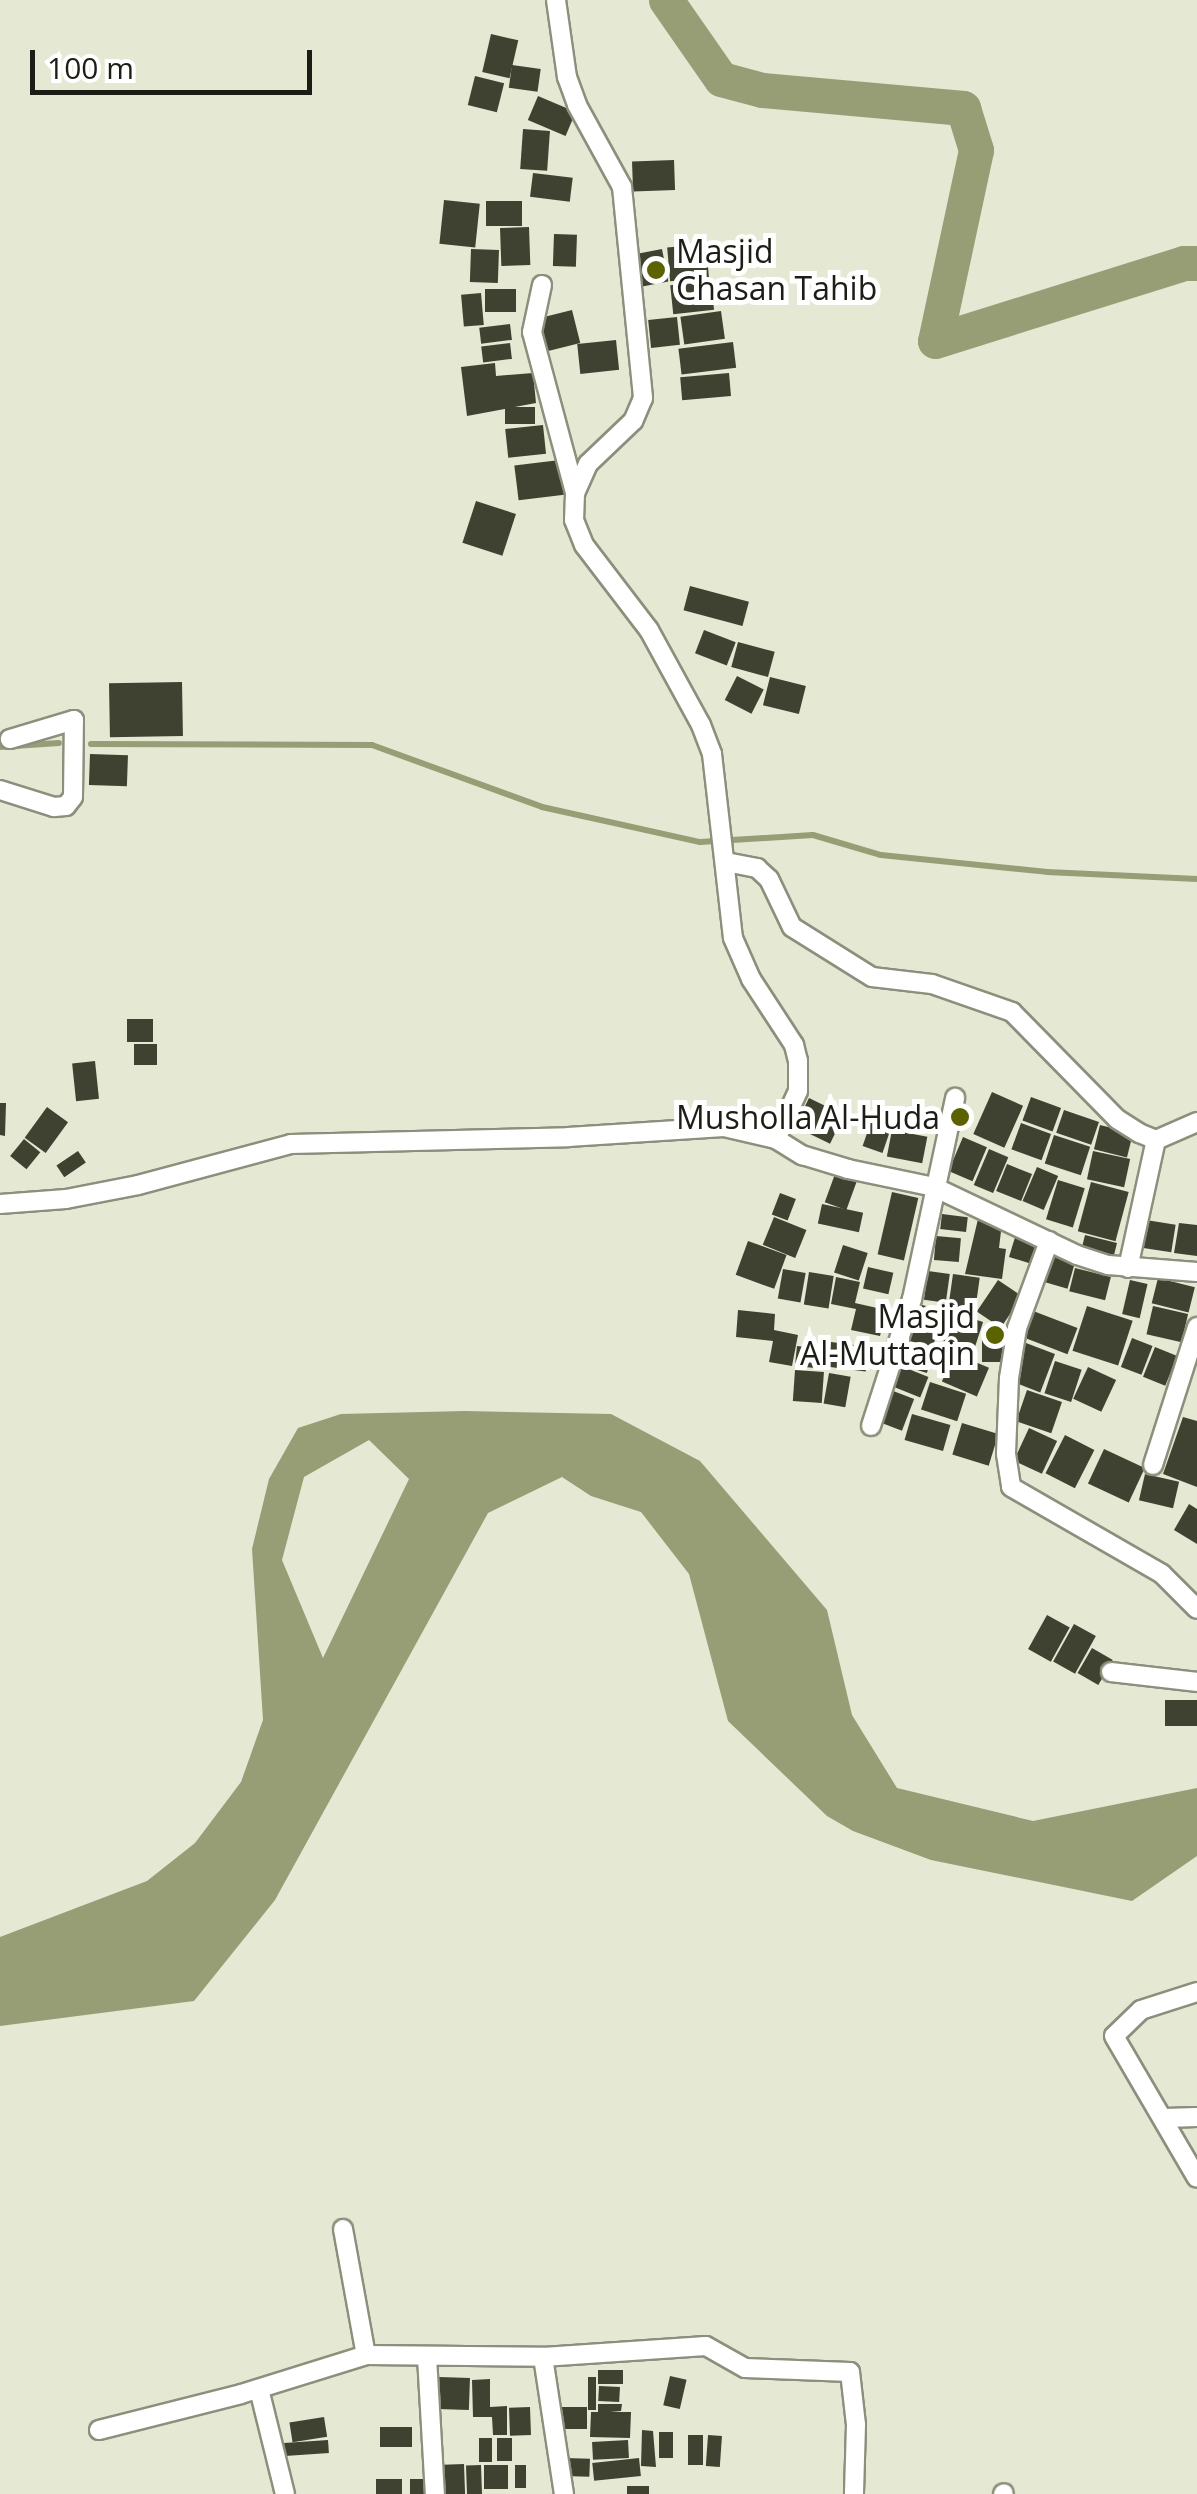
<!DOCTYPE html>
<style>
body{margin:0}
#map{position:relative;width:1197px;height:2494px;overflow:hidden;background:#e5e8d3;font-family:"Open Sans",sans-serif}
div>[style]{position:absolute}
.water>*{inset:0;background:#979d74}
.stream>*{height:6px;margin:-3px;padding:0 3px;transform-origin:3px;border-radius:3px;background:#979d74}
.river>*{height:35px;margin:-17.5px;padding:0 17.5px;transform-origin:17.5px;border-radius:17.5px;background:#979d74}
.building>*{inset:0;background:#3f4230;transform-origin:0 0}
.roads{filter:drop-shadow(2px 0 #8c8f7c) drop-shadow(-2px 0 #8c8f7c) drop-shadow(0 2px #8c8f7c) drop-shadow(0 -2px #8c8f7c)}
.street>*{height:18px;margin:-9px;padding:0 9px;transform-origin:9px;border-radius:9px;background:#fff}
.dots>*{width:28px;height:28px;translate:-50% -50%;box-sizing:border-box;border:5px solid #fff;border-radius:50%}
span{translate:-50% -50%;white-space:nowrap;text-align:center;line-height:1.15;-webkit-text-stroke:10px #fff;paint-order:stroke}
.poi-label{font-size:32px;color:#1c1e16}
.left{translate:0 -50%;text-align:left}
.right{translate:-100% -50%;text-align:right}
.scale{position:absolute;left:30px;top:50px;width:282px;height:45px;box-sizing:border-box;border:5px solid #1c1e16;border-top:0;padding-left:12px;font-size:30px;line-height:35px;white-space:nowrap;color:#1c1e16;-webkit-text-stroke:8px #fff;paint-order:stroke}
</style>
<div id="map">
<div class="water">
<div style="clip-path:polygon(evenodd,465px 1411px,611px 1414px,700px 1461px,827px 1610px,852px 1715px,897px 1788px,1033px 1821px,1197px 1788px,1197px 1856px,1132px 1901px,931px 1860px,853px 1831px,827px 1816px,728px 1721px,689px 1574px,641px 1512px,591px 1496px,562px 1477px,488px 1513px,275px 1900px,194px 2001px,0 2026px,0 1937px,147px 1881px,195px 1843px,241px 1782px,263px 1720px,252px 1549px,269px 1479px,298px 1428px,341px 1414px,465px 1411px,369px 1440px,409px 1479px,323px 1658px,282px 1560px,304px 1477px,369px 1440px)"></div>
</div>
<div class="stream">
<div style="left:91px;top:744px;width:281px;rotate:0.2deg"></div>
<div style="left:372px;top:745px;width:181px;rotate:20deg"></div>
<div style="left:542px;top:807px;width:162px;rotate:12.5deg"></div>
<div style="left:700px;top:842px;width:113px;rotate:-3.5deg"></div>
<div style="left:813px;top:835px;width:71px;rotate:16.4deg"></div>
<div style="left:881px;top:855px;width:167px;rotate:5.8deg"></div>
<div style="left:1047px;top:872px;width:150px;rotate:2.7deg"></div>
<div style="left:0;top:747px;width:59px;rotate:-3.9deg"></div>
</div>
<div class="river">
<div style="left:666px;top:0;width:96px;rotate:55.2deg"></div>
<div style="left:721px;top:79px;width:42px;rotate:15deg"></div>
<div style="left:762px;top:90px;width:202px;rotate:5.1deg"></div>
<div style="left:963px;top:108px;width:44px;rotate:72.8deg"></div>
<div style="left:976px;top:150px;width:195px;rotate:102.1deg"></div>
<div style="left:935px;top:341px;width:261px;rotate:-17.4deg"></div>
<div style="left:1184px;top:263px;width:13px"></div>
</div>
<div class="building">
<div style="left:491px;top:34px;width:28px;height:39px;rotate:13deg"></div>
<div style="left:512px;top:65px;width:29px;height:23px;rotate:8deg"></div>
<div style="left:475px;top:76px;width:30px;height:30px;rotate:14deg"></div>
<div style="left:538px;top:96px;width:41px;height:26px;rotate:23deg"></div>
<div style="left:523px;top:129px;width:27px;height:40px;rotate:4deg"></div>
<div style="left:674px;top:160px;width:30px;height:42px;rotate:88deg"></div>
<div style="left:533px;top:173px;width:40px;height:24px;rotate:7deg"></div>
<div style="left:444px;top:200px;width:36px;height:44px;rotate:6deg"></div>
<div style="left:486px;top:201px;width:36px;height:25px"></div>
<div style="left:529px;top:227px;width:38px;height:29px;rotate:88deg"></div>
<div style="left:554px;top:234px;width:23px;height:32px;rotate:2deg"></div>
<div style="left:706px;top:244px;width:34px;height:39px;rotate:85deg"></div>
<div style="left:471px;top:249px;width:28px;height:33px;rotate:2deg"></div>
<div style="left:662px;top:249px;width:33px;height:33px;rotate:79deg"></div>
<div style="left:711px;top:281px;width:29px;height:41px;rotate:84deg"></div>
<div style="left:516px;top:289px;width:23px;height:31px;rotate:90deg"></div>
<div style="left:481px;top:293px;width:32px;height:20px;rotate:85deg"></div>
<div style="left:572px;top:310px;width:34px;height:35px;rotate:76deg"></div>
<div style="left:721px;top:311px;width:28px;height:41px;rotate:82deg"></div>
<div style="left:677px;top:317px;width:28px;height:29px;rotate:84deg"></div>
<div style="left:510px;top:324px;width:16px;height:31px;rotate:83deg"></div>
<div style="left:616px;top:340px;width:30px;height:39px;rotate:84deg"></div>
<div style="left:733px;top:342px;width:26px;height:55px;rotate:83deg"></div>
<div style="left:510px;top:343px;width:16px;height:29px;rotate:83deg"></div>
<div style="clip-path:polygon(495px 363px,496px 376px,533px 373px,536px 403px,467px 416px,461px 367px)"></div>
<div style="left:729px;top:373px;width:23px;height:49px;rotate:85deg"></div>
<div style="left:535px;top:407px;width:17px;height:30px;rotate:90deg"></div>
<div style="left:543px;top:425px;width:29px;height:38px;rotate:84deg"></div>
<div style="left:560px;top:460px;width:35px;height:46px;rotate:83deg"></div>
<div style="left:476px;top:501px;width:42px;height:44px;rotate:18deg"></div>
<div style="left:690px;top:586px;width:61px;height:25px;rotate:15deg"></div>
<div style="left:704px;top:630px;width:34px;height:25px;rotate:21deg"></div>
<div style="left:738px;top:642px;width:38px;height:26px;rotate:15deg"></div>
<div style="left:737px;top:676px;width:30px;height:27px;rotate:27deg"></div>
<div style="left:770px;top:677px;width:37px;height:29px;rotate:14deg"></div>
<div style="left:182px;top:682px;width:54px;height:73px;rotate:89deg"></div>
<div style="left:90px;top:754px;width:38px;height:31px;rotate:2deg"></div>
<div style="left:127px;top:1019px;width:26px;height:23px"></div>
<div style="left:134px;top:1044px;width:23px;height:21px"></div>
<div style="left:95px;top:1061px;width:38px;height:23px;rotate:84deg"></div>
<div style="left:992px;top:1092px;width:34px;height:46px;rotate:24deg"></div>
<div style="left:1031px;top:1097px;width:32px;height:25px;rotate:20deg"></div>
<div style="left:809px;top:1098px;width:39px;height:32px;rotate:26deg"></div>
<div style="clip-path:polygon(0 1103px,6px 1103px,5px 1136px,0 1135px)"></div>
<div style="left:47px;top:1107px;width:26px;height:38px;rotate:36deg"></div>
<div style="left:1064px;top:1110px;width:37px;height:24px;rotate:19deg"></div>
<div style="left:874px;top:1113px;width:21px;height:35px;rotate:19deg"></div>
<div style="left:1021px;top:1123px;width:32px;height:28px;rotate:20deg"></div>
<div style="left:1100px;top:1125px;width:34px;height:25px;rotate:14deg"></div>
<div style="left:892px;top:1130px;width:36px;height:27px;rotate:11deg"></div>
<div style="left:1054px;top:1135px;width:38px;height:30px;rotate:18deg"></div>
<div style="left:963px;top:1137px;width:26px;height:37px;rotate:23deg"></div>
<div style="left:24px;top:1139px;width:21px;height:22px;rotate:39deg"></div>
<div style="left:989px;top:1149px;width:21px;height:39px;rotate:23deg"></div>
<div style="left:78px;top:1151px;width:14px;height:26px;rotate:56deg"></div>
<div style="left:1093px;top:1151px;width:38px;height:29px;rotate:12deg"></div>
<div style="left:1007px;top:1164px;width:27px;height:29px;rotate:22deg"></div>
<div style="left:1037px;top:1167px;width:23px;height:37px;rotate:23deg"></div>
<div style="left:835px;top:1174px;width:23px;height:30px;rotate:20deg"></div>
<div style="left:1058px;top:1180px;width:28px;height:41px;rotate:17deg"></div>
<div style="left:1091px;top:1182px;width:39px;height:51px;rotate:15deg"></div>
<div style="left:892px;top:1192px;width:27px;height:64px;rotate:13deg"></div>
<div style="left:780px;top:1193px;width:17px;height:23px;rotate:21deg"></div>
<div style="left:822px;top:1204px;width:42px;height:20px;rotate:12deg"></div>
<div style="left:942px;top:1214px;width:26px;height:15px;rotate:7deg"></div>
<div style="left:774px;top:1217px;width:35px;height:30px;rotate:22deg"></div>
<div style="clip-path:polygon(978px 1219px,1002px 1223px,999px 1248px,1006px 1249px,1002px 1279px,965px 1274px)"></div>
<div style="left:1146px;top:1220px;width:30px;height:28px;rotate:9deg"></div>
<div style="clip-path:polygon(1179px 1223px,1197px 1225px,1197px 1256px,1174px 1253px)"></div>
<div style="left:1016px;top:1234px;width:24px;height:24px;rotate:17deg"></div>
<div style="left:1085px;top:1235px;width:33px;height:21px;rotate:14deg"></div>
<div style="left:936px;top:1236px;width:25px;height:24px;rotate:5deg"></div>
<div style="left:748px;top:1241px;width:41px;height:36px;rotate:20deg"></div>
<div style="left:843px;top:1245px;width:26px;height:29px;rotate:18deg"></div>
<div style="left:1045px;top:1251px;width:32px;height:30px;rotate:16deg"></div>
<div style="left:868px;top:1267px;width:26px;height:22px;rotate:13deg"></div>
<div style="left:1075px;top:1268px;width:37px;height:24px;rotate:14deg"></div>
<div style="left:783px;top:1269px;width:23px;height:30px;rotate:10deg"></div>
<div style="left:928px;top:1271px;width:22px;height:29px;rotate:8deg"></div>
<div style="left:809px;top:1272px;width:25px;height:33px;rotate:9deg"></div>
<div style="left:953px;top:1274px;width:27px;height:32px;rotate:8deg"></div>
<div style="clip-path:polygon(836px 1277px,860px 1282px,855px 1303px,886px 1310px,880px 1336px,851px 1330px,856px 1309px,831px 1304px)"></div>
<div style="left:1158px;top:1278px;width:38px;height:26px;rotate:14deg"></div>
<div style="left:998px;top:1280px;width:29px;height:38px;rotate:34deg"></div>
<div style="left:1130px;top:1280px;width:18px;height:35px;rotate:13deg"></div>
<div style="left:918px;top:1304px;width:25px;height:38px;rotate:14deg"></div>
<div style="left:1087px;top:1306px;width:48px;height:47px;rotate:18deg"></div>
<div style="left:1153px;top:1306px;width:36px;height:29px;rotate:13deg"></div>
<div style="left:1028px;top:1309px;width:53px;height:28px;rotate:21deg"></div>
<div style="clip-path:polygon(738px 1310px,775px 1314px,774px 1330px,798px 1335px,792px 1366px,769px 1362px,773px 1341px,736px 1337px)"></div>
<div style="left:946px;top:1310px;width:39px;height:30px;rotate:18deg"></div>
<div style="left:1132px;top:1338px;width:22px;height:31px;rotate:21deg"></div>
<div style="left:982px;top:1340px;width:25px;height:22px"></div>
<div style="left:831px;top:1342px;width:38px;height:25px;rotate:7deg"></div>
<div style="left:904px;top:1342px;width:31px;height:23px;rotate:17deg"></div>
<div style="left:1026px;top:1343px;width:31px;height:41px;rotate:21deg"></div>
<div style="left:797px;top:1346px;width:30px;height:20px;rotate:6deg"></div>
<div style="left:1155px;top:1347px;width:24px;height:32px;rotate:22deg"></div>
<div style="left:954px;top:1353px;width:38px;height:31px;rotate:23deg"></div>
<div style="left:1055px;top:1361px;width:28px;height:34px;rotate:18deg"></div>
<div style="left:896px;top:1364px;width:35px;height:22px;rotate:22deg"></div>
<div style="left:1088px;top:1367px;width:31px;height:35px;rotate:25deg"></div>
<div style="left:795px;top:1370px;width:29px;height:31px;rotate:4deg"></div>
<div style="left:829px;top:1373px;width:22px;height:31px;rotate:10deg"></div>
<div style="left:930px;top:1382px;width:38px;height:29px;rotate:18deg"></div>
<div style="left:888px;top:1389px;width:28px;height:34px;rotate:21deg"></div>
<div style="left:1027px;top:1390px;width:37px;height:33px;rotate:19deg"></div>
<div style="left:912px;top:1414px;width:40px;height:27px;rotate:16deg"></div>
<div style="clip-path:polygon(1183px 1417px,1197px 1421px,1197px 1487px,1163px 1474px)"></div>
<div style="left:962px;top:1423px;width:38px;height:33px;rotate:17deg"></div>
<div style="left:1029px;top:1428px;width:31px;height:36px;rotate:25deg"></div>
<div style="left:1065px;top:1435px;width:33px;height:43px;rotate:27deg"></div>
<div style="left:1104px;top:1449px;width:45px;height:38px;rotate:25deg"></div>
<div style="left:1145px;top:1474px;width:35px;height:27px;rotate:13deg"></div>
<div style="clip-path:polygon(1189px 1504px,1197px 1509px,1197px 1544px,1174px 1530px)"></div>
<div style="left:1047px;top:1615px;width:26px;height:39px;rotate:29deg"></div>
<div style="left:1074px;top:1624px;width:25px;height:43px;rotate:29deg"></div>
<div style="left:1092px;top:1648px;width:24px;height:29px;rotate:30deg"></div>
<div style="left:1165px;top:1700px;width:32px;height:26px"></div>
<div style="left:598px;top:2370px;width:25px;height:14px"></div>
<div style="left:670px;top:2376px;width:17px;height:30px;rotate:13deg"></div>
<div style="left:439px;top:2377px;width:31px;height:32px;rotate:2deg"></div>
<div style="left:588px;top:2377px;width:8px;height:33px"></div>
<div style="clip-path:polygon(490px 2379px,490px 2407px,507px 2406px,507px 2435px,493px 2435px,492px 2417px,473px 2417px,472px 2380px)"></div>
<div style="left:599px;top:2386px;width:21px;height:15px;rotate:3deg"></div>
<div style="clip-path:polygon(598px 2404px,622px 2404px,621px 2411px,610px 2412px,631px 2412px,630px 2438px,590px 2437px,591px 2412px,598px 2412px)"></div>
<div style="left:530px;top:2407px;width:28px;height:21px;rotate:88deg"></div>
<div style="left:556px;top:2407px;width:31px;height:22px"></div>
<div style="left:324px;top:2417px;width:20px;height:35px;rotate:81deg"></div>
<div style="left:412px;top:2427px;width:20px;height:32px;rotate:90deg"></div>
<div style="clip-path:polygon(642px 2430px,653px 2431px,656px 2467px,641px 2466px)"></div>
<div style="left:659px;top:2432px;width:14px;height:26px"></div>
<div style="left:688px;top:2435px;width:15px;height:30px"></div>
<div style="left:708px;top:2435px;width:14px;height:31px;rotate:4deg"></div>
<div style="left:479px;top:2438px;width:13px;height:24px"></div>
<div style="left:497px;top:2438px;width:15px;height:23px"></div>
<div style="left:328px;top:2440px;width:13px;height:44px;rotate:86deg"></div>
<div style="left:628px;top:2440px;width:18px;height:36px;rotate:87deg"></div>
<div style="left:565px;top:2458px;width:25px;height:18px;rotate:2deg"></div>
<div style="left:639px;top:2458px;width:18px;height:47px;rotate:84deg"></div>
<div style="left:464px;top:2464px;width:30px;height:21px;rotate:88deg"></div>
<div style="left:481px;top:2465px;width:29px;height:15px;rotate:88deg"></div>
<div style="left:484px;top:2465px;width:24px;height:24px"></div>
<div style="left:515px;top:2465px;width:11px;height:23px"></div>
<div style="left:376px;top:2479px;width:26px;height:15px"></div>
<div style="left:425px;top:2479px;width:15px;height:15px;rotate:90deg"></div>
<div style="left:649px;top:2486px;width:8px;height:22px;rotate:90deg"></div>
</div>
<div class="roads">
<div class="street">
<div style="left:556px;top:0;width:78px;rotate:81.9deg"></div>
<div style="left:567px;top:77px;width:30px;rotate:70deg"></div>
<div style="left:577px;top:105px;width:94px;rotate:61.2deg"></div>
<div style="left:622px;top:187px;width:212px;rotate:84.3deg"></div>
<div style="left:643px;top:398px;width:25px;rotate:113deg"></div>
<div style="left:633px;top:421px;width:62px;rotate:136.3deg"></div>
<div style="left:588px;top:464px;width:32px;rotate:114deg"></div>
<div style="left:575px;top:493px;width:27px;rotate:92deg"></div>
<div style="left:574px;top:520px;width:27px;rotate:68deg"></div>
<div style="left:584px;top:545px;width:107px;rotate:52.6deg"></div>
<div style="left:649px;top:630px;width:108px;rotate:61.3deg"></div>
<div style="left:701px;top:725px;width:31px;rotate:69deg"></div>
<div style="left:712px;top:754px;width:185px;rotate:83.5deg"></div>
<div style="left:733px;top:938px;width:45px;rotate:66.3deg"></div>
<div style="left:751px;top:979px;width:79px;rotate:56.9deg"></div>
<div style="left:794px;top:1045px;width:16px;rotate:76deg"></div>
<div style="left:798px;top:1061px;width:30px;rotate:90deg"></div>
<div style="left:798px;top:1091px;width:53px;rotate:114.6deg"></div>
<div style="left:542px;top:285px;width:48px;rotate:102deg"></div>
<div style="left:532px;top:332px;width:167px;rotate:75deg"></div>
<div style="left:0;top:790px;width:57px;rotate:17.5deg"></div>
<div style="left:54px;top:807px;width:12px;rotate:-5deg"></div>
<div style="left:66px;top:806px;width:11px;rotate:-52deg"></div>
<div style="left:73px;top:797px;width:77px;rotate:-89.3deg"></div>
<div style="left:74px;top:720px;width:67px;rotate:163.5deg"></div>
<div style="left:726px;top:862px;width:32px;rotate:11deg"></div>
<div style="left:757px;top:868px;width:16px;rotate:43deg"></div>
<div style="left:769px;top:879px;width:53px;rotate:64.4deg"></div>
<div style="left:792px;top:927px;width:94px;rotate:32deg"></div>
<div style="left:872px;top:977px;width:60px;rotate:6.7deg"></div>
<div style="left:932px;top:984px;width:85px;rotate:19.3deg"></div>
<div style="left:1012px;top:1012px;width:150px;rotate:45.5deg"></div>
<div style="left:1117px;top:1119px;width:26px;rotate:32deg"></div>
<div style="left:1139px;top:1133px;width:18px;rotate:22deg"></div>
<div style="left:1156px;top:1140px;width:45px;rotate:-23.7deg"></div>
<div style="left:0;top:1204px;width:66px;rotate:-4.3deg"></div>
<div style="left:66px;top:1199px;width:73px;rotate:-11deg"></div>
<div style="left:138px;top:1185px;width:158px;rotate:-15deg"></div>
<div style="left:291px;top:1144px;width:277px;rotate:-1.4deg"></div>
<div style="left:568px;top:1137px;width:156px;rotate:-3.7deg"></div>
<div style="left:724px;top:1127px;width:53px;rotate:13deg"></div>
<div style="left:776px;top:1139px;width:31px;rotate:32deg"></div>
<div style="left:802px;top:1155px;width:48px;rotate:16.9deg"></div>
<div style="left:848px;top:1169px;width:88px;rotate:11.8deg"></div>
<div style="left:934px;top:1187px;width:158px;rotate:25.4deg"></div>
<div style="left:1077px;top:1255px;width:33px;rotate:18deg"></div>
<div style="left:1108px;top:1265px;width:89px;rotate:4.5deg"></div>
<div style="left:1049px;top:1241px;width:93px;rotate:110.2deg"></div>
<div style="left:1017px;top:1328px;width:51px;rotate:99.1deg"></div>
<div style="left:1009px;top:1378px;width:76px;rotate:92.3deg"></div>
<div style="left:1006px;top:1454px;width:33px;rotate:81deg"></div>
<div style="left:1011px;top:1487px;width:174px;rotate:29.9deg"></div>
<div style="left:1162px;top:1574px;width:49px;rotate:45deg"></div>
<div style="left:1128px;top:1268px;width:131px;rotate:-77.7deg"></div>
<div style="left:871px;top:1426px;width:133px;rotate:-72.1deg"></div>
<div style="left:912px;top:1299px;width:206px;rotate:-77.9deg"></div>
<div style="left:1153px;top:1465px;width:145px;rotate:-72.3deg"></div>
<div style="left:1111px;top:1672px;width:87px;rotate:6.6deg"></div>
<div style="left:1197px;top:1992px;width:59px;rotate:162.2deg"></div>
<div style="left:1141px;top:2010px;width:37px;rotate:136deg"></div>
<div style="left:1114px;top:2036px;width:164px;rotate:59.7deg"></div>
<div style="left:1165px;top:2118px;width:32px;rotate:-2deg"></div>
<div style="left:343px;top:2229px;width:128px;rotate:79.7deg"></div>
<div style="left:427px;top:2357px;width:137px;rotate:86.7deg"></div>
<div style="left:543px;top:2357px;width:139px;rotate:81.3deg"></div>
<div style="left:259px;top:2389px;width:108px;rotate:76.1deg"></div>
<div style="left:99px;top:2430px;width:146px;rotate:-14.2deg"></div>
<div style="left:241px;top:2394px;width:131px;rotate:-17.3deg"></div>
<div style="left:366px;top:2355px;width:177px;rotate:0.6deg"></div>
<div style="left:543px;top:2357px;width:163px;rotate:-3.9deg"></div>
<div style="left:706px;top:2346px;width:45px;rotate:29.4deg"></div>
<div style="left:745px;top:2368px;width:105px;rotate:2.2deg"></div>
<div style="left:850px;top:2372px;width:53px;rotate:83.5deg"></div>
<div style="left:856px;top:2425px;width:69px;rotate:91.7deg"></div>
<div style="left:1003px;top:2494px;width:1px;rotate:-45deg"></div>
</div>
</div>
<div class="dots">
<div style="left:656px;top:270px;background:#5b6301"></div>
<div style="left:960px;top:1117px;background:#5b6301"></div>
<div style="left:995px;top:1335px;background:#5b6301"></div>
</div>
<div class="poi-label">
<span class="left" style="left:676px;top:270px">Masjid<br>Chasan Tahib</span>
<span class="right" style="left:940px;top:1117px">Musholla Al-Huda</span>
<span class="right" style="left:975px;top:1335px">Masjid<br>Al-Muttaqin</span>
</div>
<div class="scale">100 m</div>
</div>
